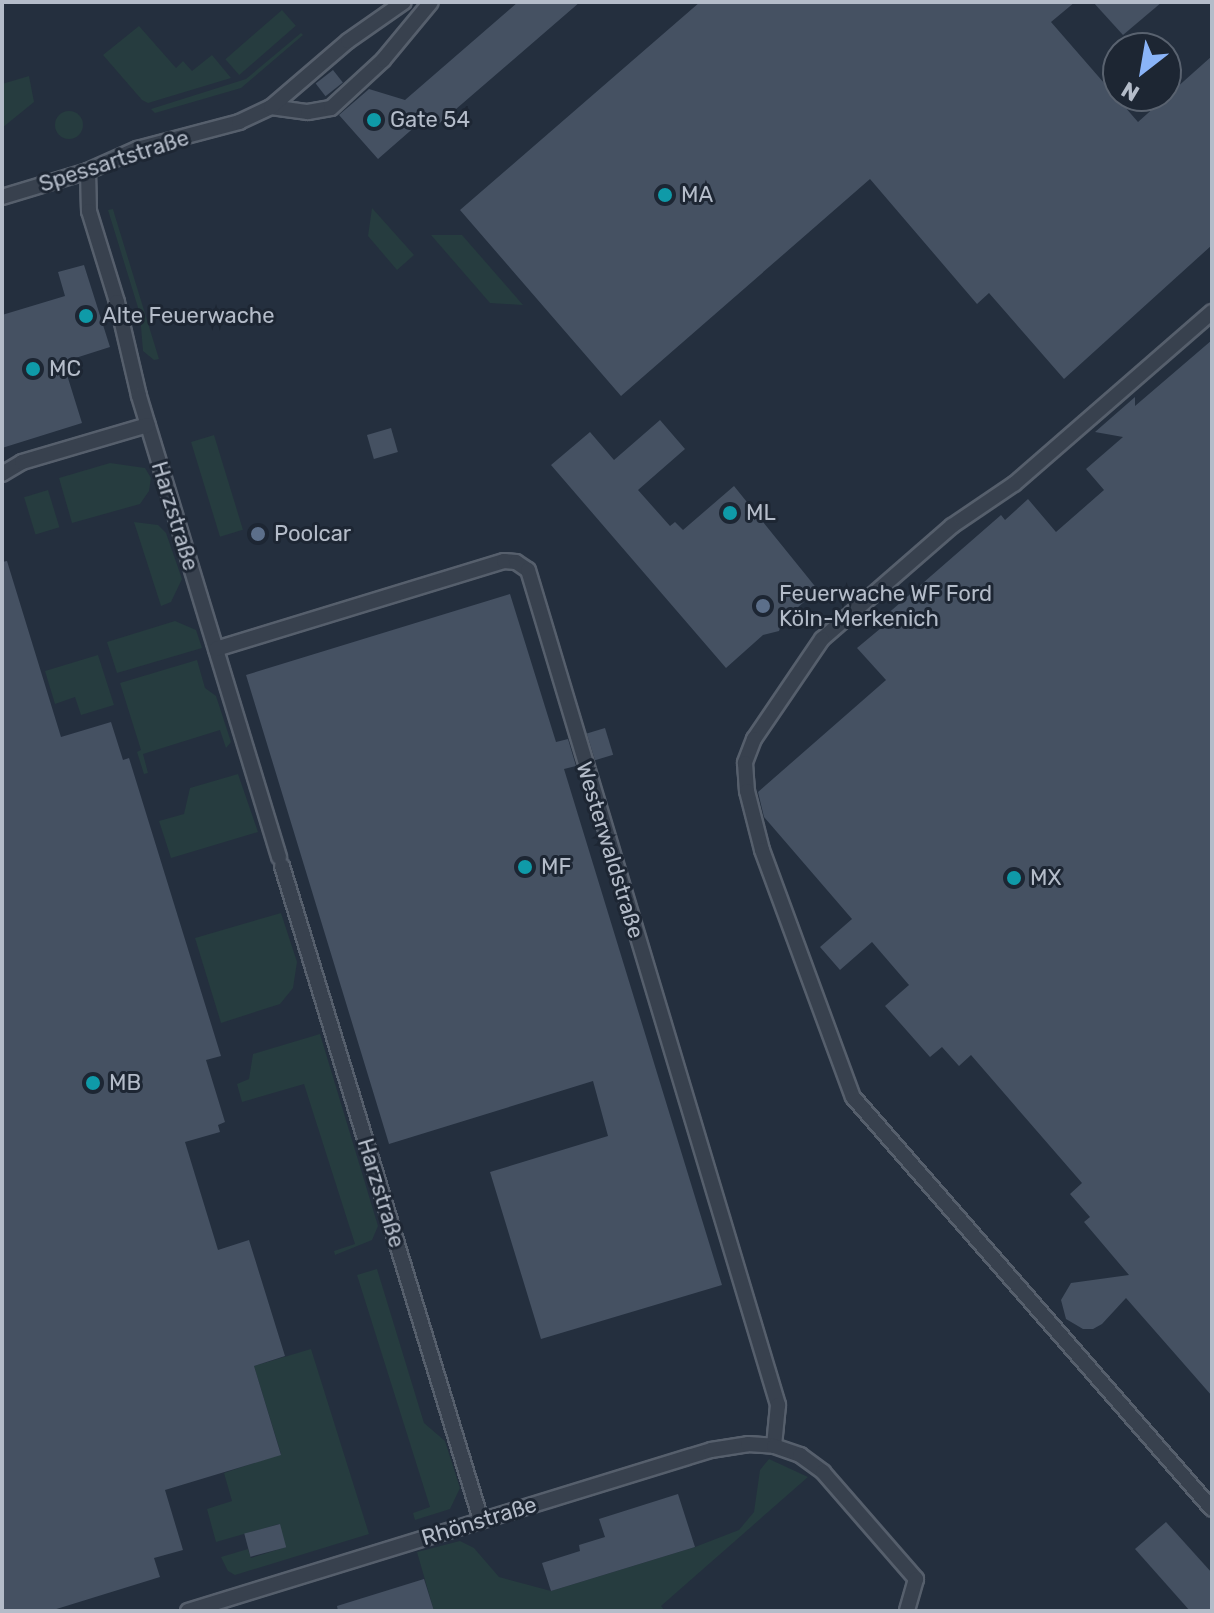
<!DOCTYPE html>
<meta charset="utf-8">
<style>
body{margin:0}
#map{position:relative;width:1214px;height:1613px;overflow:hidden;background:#242f3e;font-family:Rubik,sans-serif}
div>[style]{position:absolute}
.green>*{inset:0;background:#263c3f;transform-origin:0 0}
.round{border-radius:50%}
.building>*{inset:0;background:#455162;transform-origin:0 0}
.roads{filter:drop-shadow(2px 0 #565f6c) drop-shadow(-2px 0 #565f6c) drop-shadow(0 2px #565f6c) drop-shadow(0 -2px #565f6c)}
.service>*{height:14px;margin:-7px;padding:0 7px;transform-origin:7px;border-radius:7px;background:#38414e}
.dots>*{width:22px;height:22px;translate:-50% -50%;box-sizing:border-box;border:4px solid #1d2633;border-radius:50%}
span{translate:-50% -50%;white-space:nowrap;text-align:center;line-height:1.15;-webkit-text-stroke:6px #1d2633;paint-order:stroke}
.poi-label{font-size:22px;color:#b4bcc9}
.left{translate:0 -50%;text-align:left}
.street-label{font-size:22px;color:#b4bcc9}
.frame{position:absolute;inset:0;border:4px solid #b4bcc9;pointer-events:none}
.north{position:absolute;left:1102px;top:32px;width:80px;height:80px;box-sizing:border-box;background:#1d2633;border:2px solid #59626f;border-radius:50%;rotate:211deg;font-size:22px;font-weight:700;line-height:32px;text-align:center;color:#b4bcc9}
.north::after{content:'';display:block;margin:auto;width:28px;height:36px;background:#8ab4f8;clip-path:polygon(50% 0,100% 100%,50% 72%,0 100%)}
</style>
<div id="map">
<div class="green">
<div style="left:282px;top:10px;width:21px;height:75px;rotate:49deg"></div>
<div style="clip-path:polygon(139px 26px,176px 68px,183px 61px,192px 71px,212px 55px,231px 78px,148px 103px,142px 100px,103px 55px)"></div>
<div style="clip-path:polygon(301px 33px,303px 35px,241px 88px,155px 113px,151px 109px,246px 79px)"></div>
<div style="clip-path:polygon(29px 76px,34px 102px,2px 128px,2px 84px)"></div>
<div class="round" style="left:55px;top:111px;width:28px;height:28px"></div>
<div style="clip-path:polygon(372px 208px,414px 255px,397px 270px,368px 236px)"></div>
<div style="clip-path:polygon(113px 209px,115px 216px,159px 359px,154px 360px,143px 351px,140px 314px,108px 210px)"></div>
<div style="clip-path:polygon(431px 235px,462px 235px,523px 305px,490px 303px)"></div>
<div style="left:214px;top:435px;width:99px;height:24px;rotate:73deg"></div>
<div style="clip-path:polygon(110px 463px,145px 468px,151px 478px,149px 491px,140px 504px,72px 523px,59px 478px)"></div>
<div style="left:48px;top:490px;width:39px;height:25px;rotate:73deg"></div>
<div style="clip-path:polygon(134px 522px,158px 525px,166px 533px,182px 579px,171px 602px,161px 606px)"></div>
<div style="clip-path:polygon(175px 621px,196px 630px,202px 648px,117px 673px,107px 642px)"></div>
<div style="clip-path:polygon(98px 655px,114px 705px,81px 715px,75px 697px,55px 704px,45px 671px)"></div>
<div style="clip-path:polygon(197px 660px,205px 688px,216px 696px,231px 742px,226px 748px,220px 730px,143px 754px,148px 773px,144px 774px,137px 752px,141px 750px,120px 683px)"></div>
<div style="clip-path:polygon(238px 774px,258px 832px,171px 858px,159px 821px,184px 814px,190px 788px)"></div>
<div style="clip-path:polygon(281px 913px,297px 962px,293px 988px,280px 1004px,221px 1023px,195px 938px)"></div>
<div style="clip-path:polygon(320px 1034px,378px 1226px,372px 1240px,335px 1255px,334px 1251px,355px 1244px,304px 1084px,242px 1102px,237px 1084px,249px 1079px,253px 1054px)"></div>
<div style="clip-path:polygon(377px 1269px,424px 1423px,445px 1441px,460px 1488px,450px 1509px,415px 1520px,413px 1513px,430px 1507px,357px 1275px)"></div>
<div style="clip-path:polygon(311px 1349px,369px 1534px,235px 1575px,228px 1571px,221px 1557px,248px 1549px,251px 1558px,286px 1547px,279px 1524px,216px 1542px,207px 1509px,232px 1501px,224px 1473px,281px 1454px,254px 1366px)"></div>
<div style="clip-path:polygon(769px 1459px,808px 1477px,661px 1606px,665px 1611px,434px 1611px,417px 1552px,460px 1541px,474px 1548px,499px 1577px,551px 1591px,695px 1547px,739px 1530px,754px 1512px,760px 1470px)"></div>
</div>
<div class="building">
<div style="clip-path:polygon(518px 2px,580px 2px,434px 128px,425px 118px,378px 159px,339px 115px,369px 89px,405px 100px)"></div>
<div style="clip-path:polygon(700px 2px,1075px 2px,1051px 22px,1138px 122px,1212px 56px,1212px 245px,1064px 379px,989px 293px,977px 304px,870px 179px,621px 396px,460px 210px)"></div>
<div style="clip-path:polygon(1093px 2px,1162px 2px,1123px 35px)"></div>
<div style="left:333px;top:70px;width:16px;height:22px;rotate:52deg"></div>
<div style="clip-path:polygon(84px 265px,110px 347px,63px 362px,82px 423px,2px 448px,2px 315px,65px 296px,58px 272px)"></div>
<div style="clip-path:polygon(1212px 340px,1212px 1396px,1126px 1298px,1102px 1324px,1093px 1329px,1083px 1329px,1066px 1319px,1061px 1300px,1071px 1283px,1129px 1275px,1084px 1222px,1090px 1217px,1070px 1194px,1082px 1183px,971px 1055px,959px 1066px,942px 1047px,930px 1057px,885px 1006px,909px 985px,872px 942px,840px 970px,820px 947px,852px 919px,764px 817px,758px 792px,886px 680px,857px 648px,881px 628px,877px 623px,1001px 515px,1005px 520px,1028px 499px,1056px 532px,1104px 490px,1086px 469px,1123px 437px,1095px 432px,1135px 397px,1135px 406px)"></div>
<div style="clip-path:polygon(660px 420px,685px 449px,638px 490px,670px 526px,675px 522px,683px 530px,734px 486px,818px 590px,783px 620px,779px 631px,763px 635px,726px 668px,551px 465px,590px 432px,614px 460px)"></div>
<div style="left:391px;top:428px;width:25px;height:25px;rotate:74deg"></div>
<div style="clip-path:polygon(7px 561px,61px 737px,111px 722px,123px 760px,129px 758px,221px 1056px,206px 1060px,225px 1122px,218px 1125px,220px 1132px,185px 1142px,218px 1250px,249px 1240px,285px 1356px,254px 1366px,281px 1455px,165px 1490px,183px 1550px,154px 1558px,160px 1577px,50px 1611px,2px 1611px,2px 562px)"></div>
<div style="clip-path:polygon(510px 594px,556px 742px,568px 739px,576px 766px,564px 769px,722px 1285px,541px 1339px,490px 1172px,608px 1136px,593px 1081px,389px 1144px,246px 675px)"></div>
<div style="left:605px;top:728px;width:28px;height:19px;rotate:73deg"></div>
<div style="clip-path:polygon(678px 1494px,695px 1547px,551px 1591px,542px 1563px,580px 1551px,579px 1545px,605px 1537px,599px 1519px)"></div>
<div style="clip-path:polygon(1166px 1522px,1212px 1573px,1212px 1611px,1190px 1611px,1135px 1549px)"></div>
<div style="left:280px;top:1524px;width:24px;height:37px;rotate:75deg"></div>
<div style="clip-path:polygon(424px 1579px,434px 1611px,338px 1611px,337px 1606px)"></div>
</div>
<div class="roads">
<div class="service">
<div style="left:271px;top:107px;width:37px;rotate:8deg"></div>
<div style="left:308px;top:112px;width:23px;rotate:-10deg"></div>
<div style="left:331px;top:108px;width:71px;rotate:-42.7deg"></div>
<div style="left:383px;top:60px;width:75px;rotate:-50.4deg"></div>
<div style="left:88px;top:171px;width:40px;rotate:88.6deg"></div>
<div style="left:89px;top:211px;width:95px;rotate:72.9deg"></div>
<div style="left:117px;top:302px;width:97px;rotate:76.8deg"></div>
<div style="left:139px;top:396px;width:482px;rotate:73.1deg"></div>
<div style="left:2px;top:197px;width:90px;rotate:-16.8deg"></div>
<div style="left:88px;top:171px;width:54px;rotate:-24.2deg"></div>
<div style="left:137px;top:149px;width:106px;rotate:-14.8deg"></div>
<div style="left:239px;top:122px;width:35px;rotate:-25deg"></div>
<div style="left:271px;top:107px;width:101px;rotate:-40.6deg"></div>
<div style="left:348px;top:41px;width:68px;rotate:-34.9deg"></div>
<div style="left:1212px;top:312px;width:262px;rotate:139deg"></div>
<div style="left:1014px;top:484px;width:75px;rotate:145.9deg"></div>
<div style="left:952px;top:526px;width:172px;rotate:139deg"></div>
<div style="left:822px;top:639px;width:121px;rotate:124.2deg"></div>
<div style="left:754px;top:739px;width:26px;rotate:111deg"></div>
<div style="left:745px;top:763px;width:28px;rotate:86deg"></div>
<div style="left:747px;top:791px;width:61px;rotate:75.7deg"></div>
<div style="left:762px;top:850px;width:263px;rotate:69.8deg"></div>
<div style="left:853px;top:1097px;width:546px;rotate:48.93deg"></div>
<div style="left:2px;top:474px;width:23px;rotate:-31deg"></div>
<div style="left:22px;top:462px;width:131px;rotate:-16.4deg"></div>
<div style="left:216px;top:649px;width:301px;rotate:-17deg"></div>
<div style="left:504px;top:561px;width:12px;rotate:5deg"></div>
<div style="left:516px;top:562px;width:14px;rotate:34deg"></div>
<div style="left:528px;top:570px;width:872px;rotate:73.33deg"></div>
<div style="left:778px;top:1405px;width:41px;rotate:95.6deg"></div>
<div style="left:282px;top:866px;width:684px;rotate:73.08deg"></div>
<div style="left:188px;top:1611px;width:547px;rotate:-17.11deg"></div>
<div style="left:711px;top:1450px;width:37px;rotate:-9deg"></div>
<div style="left:748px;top:1444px;width:26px;rotate:4deg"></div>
<div style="left:774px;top:1446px;width:28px;rotate:19deg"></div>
<div style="left:800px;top:1455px;width:29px;rotate:36deg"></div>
<div style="left:823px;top:1472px;width:142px;rotate:49deg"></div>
<div style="left:916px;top:1579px;width:33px;rotate:106deg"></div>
</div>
</div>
<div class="dots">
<div style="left:374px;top:120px;background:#0f9aa8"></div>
<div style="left:665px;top:195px;background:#0f9aa8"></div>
<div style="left:86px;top:316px;background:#0f9aa8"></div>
<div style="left:33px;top:369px;background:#0f9aa8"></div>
<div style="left:730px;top:513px;background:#0f9aa8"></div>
<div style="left:258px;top:534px;background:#5c6f8a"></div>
<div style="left:763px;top:606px;background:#5c6f8a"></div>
<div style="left:525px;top:867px;background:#0f9aa8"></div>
<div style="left:1014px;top:878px;background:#0f9aa8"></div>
<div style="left:93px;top:1083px;background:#0f9aa8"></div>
</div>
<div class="poi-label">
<span class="left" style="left:390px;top:120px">Gate 54</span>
<span class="left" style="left:681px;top:195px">MA</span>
<span class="left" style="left:102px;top:316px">Alte Feuerwache</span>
<span class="left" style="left:49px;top:369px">MC</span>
<span class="left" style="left:746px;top:513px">ML</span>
<span class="left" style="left:274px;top:534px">Poolcar</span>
<span class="left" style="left:779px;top:606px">Feuerwache WF Ford<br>Köln-Merkenich</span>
<span class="left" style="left:541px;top:867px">MF</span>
<span class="left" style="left:1030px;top:878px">MX</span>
<span class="left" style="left:109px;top:1083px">MB</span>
</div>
<div class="street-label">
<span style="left:114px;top:161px;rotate:-18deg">Spessartstraße</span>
<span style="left:175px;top:516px;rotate:73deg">Harzstraße</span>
<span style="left:610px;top:850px;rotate:73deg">Westerwaldstraße</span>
<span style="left:381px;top:1193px;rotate:73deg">Harzstraße</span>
<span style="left:479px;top:1521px;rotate:-17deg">Rhönstraße</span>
</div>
<div class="frame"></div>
<div class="north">N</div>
</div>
